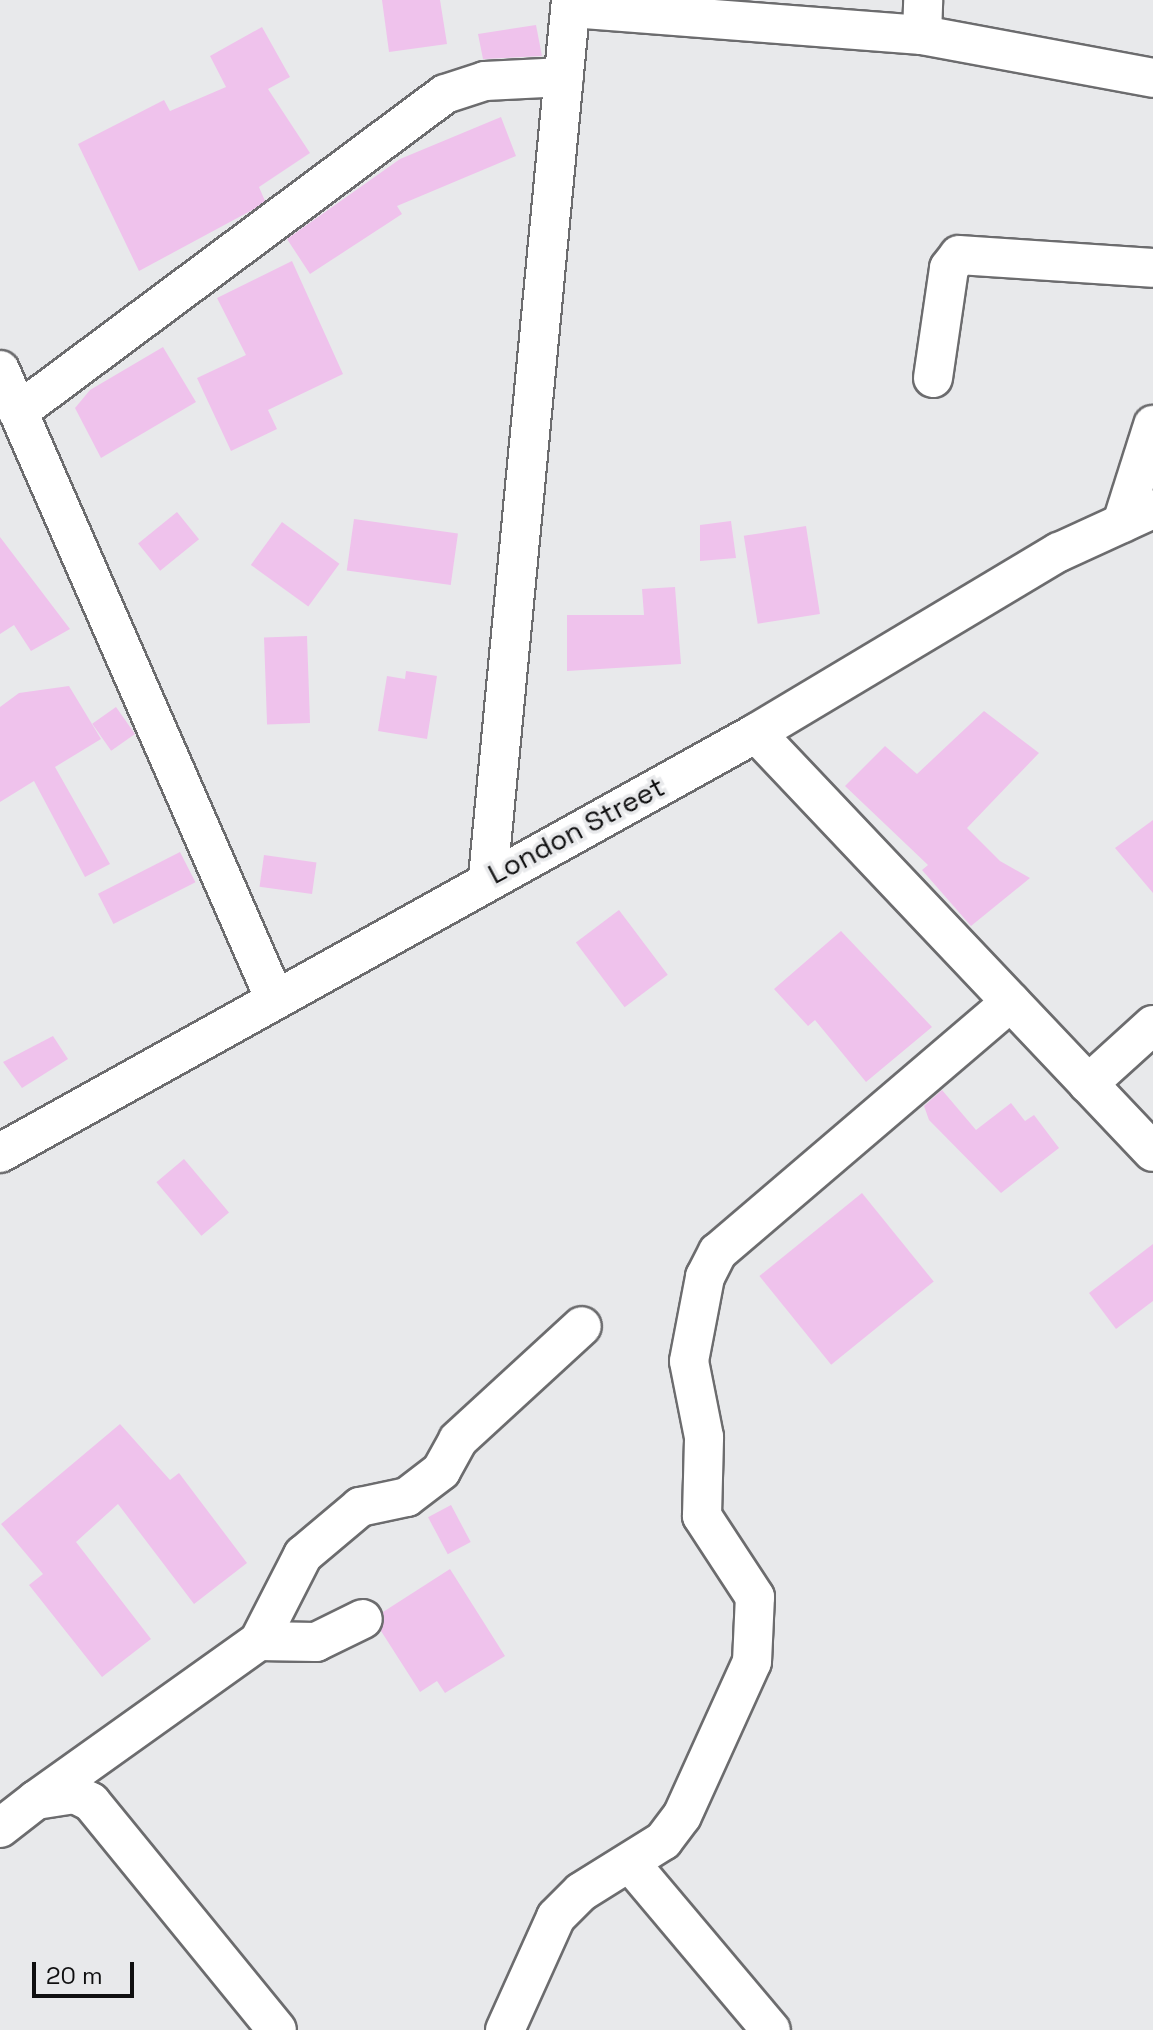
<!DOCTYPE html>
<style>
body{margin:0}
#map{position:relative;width:1153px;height:2030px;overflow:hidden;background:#e8e9eb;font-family:"Space Grotesk",sans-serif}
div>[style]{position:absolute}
.building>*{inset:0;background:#efc2ec;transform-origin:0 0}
.roads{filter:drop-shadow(2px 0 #6c6c6e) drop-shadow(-2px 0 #6c6c6e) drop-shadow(0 2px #6c6c6e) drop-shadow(0 -2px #6c6c6e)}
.street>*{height:38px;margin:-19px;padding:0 19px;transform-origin:19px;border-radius:19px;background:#fff}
span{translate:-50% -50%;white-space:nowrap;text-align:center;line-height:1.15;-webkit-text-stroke:7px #e8e9eb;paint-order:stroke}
.street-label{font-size:28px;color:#0f0f10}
.scale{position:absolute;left:32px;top:1962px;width:102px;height:36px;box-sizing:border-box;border:4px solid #0f0f10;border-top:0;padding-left:10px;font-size:24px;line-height:28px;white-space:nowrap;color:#0f0f10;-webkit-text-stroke:6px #e8e9eb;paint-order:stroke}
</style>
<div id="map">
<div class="building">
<div style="clip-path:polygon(382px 0,440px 0,447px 44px,389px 52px)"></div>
<div style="clip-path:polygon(536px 25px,542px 56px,483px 59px,478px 34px)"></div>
<div style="clip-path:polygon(262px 27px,290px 77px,268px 89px,310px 153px,259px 187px,265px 201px,254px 209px,139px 271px,78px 144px,164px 100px,170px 111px,226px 87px,210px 56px)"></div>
<div style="clip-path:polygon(501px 117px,516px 156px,397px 206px,402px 214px,310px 274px,287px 239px,400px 159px)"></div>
<div style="clip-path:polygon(292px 261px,343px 374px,268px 410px,277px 429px,231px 451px,197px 378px,246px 355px,217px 298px)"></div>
<div style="clip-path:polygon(163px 347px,196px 402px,101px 458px,75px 408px,90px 390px)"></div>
<div style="left:177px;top:512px;width:35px;height:50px;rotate:51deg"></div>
<div style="left:354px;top:519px;width:105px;height:52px;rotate:8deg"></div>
<div style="clip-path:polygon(731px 521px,736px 558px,700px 561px,700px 525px)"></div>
<div style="left:282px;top:522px;width:71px;height:53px;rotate:36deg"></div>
<div style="left:806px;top:526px;width:89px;height:63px;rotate:81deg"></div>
<div style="clip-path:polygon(0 537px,70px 629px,31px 651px,14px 625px,0 634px)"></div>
<div style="clip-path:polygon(675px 587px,681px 664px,567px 671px,567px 615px,644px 615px,642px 589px)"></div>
<div style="left:307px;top:636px;width:87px;height:43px;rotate:88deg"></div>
<div style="clip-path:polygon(406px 671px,437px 676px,427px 739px,378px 731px,387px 676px,405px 679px)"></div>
<div style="clip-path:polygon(69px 686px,101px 739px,55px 767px,110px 864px,85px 877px,34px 781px,0 802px,0 707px,19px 693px)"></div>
<div style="left:116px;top:707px;width:33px;height:29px;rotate:55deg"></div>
<div style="clip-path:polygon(984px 711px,1039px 753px,967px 828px,1000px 861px,1030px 878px,971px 926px,922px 870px,928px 865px,845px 786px,885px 746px,917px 774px)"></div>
<div style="clip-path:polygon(1153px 820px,1153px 893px,1115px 848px)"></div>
<div style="left:180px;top:852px;width:34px;height:92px;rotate:63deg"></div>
<div style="left:264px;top:855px;width:53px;height:32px;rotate:8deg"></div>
<div style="left:619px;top:910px;width:81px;height:54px;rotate:53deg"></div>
<div style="clip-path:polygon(841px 931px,932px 1027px,866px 1082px,815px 1020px,808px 1026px,774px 989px)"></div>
<div style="clip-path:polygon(53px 1036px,68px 1059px,22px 1088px,3px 1062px)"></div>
<div style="clip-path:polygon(942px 1090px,976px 1130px,1011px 1103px,1025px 1121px,1034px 1115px,1059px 1148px,1001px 1193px,929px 1120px,924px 1106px)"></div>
<div style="left:184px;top:1159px;width:70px;height:36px;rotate:50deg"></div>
<div style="left:862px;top:1193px;width:114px;height:132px;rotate:51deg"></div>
<div style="clip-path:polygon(1153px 1244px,1153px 1301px,1116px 1329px,1089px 1293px)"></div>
<div style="clip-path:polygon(120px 1424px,170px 1480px,179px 1473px,247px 1563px,194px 1604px,118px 1504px,76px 1542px,151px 1639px,102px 1677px,29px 1585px,43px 1574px,1px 1524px)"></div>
<div style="left:451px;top:1505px;width:42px;height:26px;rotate:62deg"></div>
<div style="clip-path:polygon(450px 1569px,505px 1656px,445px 1693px,437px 1681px,420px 1692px,381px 1631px,383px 1612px)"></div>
</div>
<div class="roads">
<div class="street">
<div style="left:571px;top:8px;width:352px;rotate:4.4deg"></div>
<div style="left:922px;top:35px;width:235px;rotate:10.5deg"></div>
<div style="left:922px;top:35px;width:35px;rotate:-88deg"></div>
<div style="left:0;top:370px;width:682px;rotate:66.4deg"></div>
<div style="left:933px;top:378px;width:111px;rotate:-81.7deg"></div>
<div style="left:949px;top:268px;width:16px;rotate:-52deg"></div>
<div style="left:959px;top:255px;width:194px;rotate:3.8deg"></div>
<div style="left:18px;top:412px;width:532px;rotate:-36.68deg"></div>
<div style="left:445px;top:94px;width:42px;rotate:-18deg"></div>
<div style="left:485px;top:81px;width:79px;rotate:-2.9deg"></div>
<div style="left:1122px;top:523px;width:103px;rotate:-72.4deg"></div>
<div style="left:756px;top:733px;width:577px;rotate:46.54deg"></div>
<div style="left:488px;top:878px;width:882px;rotate:-84.6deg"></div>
<div style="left:1088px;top:1084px;width:88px;rotate:-42.2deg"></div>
<div style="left:0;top:1153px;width:865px;rotate:-29.05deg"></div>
<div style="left:756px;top:733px;width:353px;rotate:-30.9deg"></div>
<div style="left:1059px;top:552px;width:103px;rotate:-24.6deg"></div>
<div style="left:259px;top:1641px;width:57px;rotate:1deg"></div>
<div style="left:316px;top:1642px;width:52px;rotate:-26.1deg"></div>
<div style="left:36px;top:1800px;width:274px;rotate:-35.5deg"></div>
<div style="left:259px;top:1641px;width:97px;rotate:-62.9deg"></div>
<div style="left:303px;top:1555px;width:75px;rotate:-40.1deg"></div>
<div style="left:360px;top:1507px;width:48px;rotate:-12deg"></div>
<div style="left:407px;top:1497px;width:43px;rotate:-37.4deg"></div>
<div style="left:441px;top:1471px;width:35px;rotate:-61deg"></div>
<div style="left:458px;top:1440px;width:168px;rotate:-42.6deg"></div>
<div style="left:0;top:1828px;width:46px;rotate:-37.9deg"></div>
<div style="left:36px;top:1800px;width:39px;rotate:-9deg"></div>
<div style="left:75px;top:1794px;width:18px;rotate:27deg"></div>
<div style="left:91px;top:1802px;width:294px;rotate:50.8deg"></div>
<div style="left:631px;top:1864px;width:217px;rotate:49.9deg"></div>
<div style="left:505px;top:2030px;width:124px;rotate:-65.7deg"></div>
<div style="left:556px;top:1917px;width:35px;rotate:-45deg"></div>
<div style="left:581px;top:1892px;width:97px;rotate:-31.9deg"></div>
<div style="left:663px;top:1841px;width:31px;rotate:-53deg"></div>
<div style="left:682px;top:1816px;width:169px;rotate:-65.6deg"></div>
<div style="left:752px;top:1662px;width:65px;rotate:-87.4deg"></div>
<div style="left:755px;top:1597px;width:97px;rotate:-123.2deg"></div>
<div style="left:702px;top:1516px;width:79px;rotate:-88.5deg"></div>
<div style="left:704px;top:1437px;width:77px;rotate:-101.2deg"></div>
<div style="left:689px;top:1361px;width:86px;rotate:-79.2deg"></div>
<div style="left:705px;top:1277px;width:28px;rotate:-63deg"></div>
<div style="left:718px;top:1252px;width:385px;rotate:-40.5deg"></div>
</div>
</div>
<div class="street-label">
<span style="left:576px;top:830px;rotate:-28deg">London Street</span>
</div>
<div class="scale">20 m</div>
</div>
